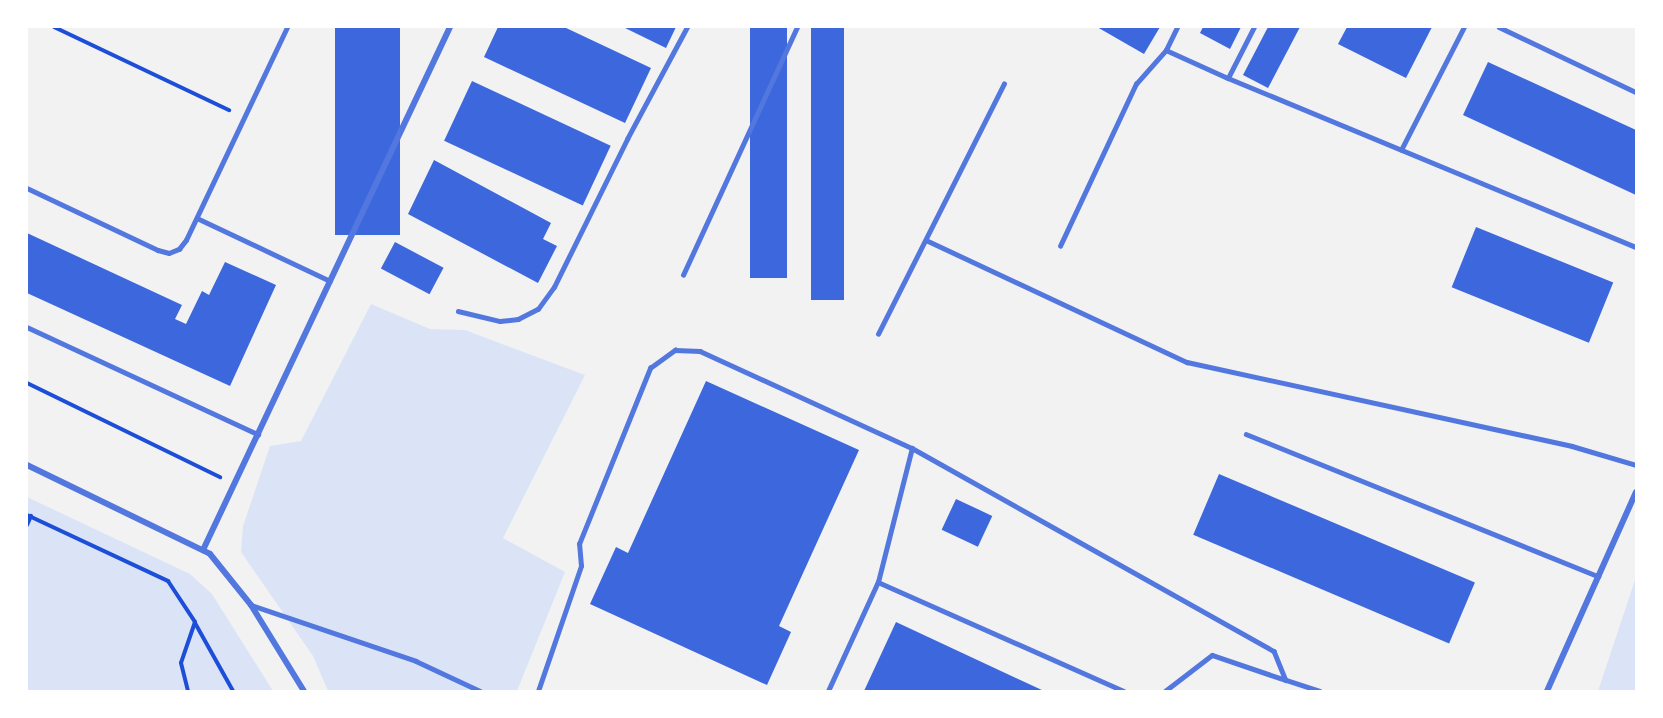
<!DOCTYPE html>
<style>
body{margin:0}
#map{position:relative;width:1663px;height:718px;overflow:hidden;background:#f2f2f2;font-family:Inter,sans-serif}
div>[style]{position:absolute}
.green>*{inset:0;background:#dbe4f7}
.building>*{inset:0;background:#3d67dc;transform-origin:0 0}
.path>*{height:4px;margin:-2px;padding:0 2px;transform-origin:2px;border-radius:2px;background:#1d4ed8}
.service>*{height:4.5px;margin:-2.25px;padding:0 2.25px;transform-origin:2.25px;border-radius:2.25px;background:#5277de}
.minor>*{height:6px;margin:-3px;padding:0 3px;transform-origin:3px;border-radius:3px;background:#5277de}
span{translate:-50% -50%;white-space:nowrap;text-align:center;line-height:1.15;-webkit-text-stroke:4.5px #fff;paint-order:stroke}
.frame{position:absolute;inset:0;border:28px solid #fff;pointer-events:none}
</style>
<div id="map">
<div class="green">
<div style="clip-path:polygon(371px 304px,430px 329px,465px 330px,585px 375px,503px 538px,565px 572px,517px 691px,328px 691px,313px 656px,241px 552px,243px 526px,270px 446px,301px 441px)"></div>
<div style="clip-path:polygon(27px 497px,190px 574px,212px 594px,273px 691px,27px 691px)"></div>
<div style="clip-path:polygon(1636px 577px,1636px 691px,1598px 691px)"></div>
</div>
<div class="building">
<div style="left:335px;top:27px;width:65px;height:208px"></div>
<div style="clip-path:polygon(498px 27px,564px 27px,651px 68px,625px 123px,484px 57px)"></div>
<div style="clip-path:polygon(623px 27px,676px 27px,666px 48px)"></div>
<div style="left:750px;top:27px;width:37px;height:251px"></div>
<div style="left:811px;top:27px;width:33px;height:273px"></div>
<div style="clip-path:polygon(1097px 27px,1160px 27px,1144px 54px)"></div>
<div style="clip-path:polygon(1203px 27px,1241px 27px,1230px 49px,1200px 33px)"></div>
<div style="clip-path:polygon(1268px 27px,1300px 27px,1268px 88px,1243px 75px)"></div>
<div style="clip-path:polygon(1347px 27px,1432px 27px,1406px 78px,1338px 44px)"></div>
<div style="clip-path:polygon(1488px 62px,1636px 130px,1636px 195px,1463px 115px)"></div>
<div style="left:472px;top:81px;width:153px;height:66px;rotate:25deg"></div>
<div style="clip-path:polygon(434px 160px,551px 223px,543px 239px,557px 246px,538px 283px,408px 214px)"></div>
<div style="left:1476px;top:227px;width:148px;height:65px;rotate:22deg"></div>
<div style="clip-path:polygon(27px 233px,182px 305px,175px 319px,186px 324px,202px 291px,209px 295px,225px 262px,276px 285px,230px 386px,27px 293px)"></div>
<div style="left:395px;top:242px;width:55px;height:30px;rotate:28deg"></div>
<div style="clip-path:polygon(706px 381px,859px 450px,779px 626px,791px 632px,767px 685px,590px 604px,616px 547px,628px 553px)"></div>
<div style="left:1219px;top:474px;width:278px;height:66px;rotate:23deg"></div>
<div style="left:956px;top:499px;width:40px;height:34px;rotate:25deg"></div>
<div style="clip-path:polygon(896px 622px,1044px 691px,864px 691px)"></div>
</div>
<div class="path">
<div style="left:54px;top:27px;width:194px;rotate:25.4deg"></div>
<div style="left:27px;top:383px;width:215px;rotate:26deg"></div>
<div style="left:27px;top:515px;width:156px;rotate:25.1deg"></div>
<div style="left:168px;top:581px;width:49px;rotate:56.6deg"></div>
<div style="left:195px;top:622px;width:43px;rotate:108.9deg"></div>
<div style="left:181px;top:663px;width:29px;rotate:76deg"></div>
<div style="left:27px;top:525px;width:10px;rotate:-66deg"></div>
<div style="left:195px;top:623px;width:78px;rotate:60.8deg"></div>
</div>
<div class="service">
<div style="left:1499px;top:27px;width:152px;rotate:25.4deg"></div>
<div style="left:1166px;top:50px;width:68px;rotate:24.3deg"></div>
<div style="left:1228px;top:78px;width:57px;rotate:-63deg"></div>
<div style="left:1228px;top:78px;width:442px;rotate:22.5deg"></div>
<div style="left:1401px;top:150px;width:138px;rotate:-62.9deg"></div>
<div style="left:27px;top:188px;width:145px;rotate:25.3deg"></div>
<div style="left:158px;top:250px;width:11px;rotate:15deg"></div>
<div style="left:169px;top:253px;width:11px;rotate:-22deg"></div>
<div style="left:179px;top:249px;width:11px;rotate:-52deg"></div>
<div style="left:186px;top:240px;width:236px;rotate:-64.6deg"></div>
<div style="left:197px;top:218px;width:147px;rotate:25.3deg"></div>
<div style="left:926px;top:240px;width:288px;rotate:25.1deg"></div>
<div style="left:1187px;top:362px;width:394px;rotate:12.3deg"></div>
<div style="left:1572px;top:446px;width:67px;rotate:16.5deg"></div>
<div style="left:1060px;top:246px;width:179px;rotate:-64.9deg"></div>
<div style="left:1136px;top:84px;width:45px;rotate:-48.6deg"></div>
<div style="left:1166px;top:50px;width:25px;rotate:-64deg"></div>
<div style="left:683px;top:275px;width:273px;rotate:-65.3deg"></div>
<div style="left:458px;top:311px;width:43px;rotate:13.4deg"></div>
<div style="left:500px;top:321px;width:18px;rotate:-6deg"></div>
<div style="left:518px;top:319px;width:22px;rotate:-27deg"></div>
<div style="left:538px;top:309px;width:27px;rotate:-54deg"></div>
<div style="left:554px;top:287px;width:165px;rotate:-63.7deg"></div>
<div style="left:627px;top:139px;width:127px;rotate:-61.8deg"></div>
<div style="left:27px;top:327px;width:255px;rotate:24.9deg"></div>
<div style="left:878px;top:334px;width:280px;rotate:-63.3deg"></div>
<div style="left:1246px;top:434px;width:380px;rotate:22deg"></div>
<div style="left:878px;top:582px;width:269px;rotate:23.9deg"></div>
<div style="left:251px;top:605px;width:174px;rotate:18.7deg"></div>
<div style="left:416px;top:661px;width:71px;rotate:25.1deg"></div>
<div style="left:538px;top:691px;width:132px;rotate:-71deg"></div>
<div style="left:581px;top:566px;width:22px;rotate:-95deg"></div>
<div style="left:579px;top:544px;width:190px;rotate:-68deg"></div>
<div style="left:650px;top:368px;width:31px;rotate:-36deg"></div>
<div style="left:675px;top:350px;width:25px;rotate:2deg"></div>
<div style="left:700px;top:351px;width:233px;rotate:24.6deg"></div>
<div style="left:828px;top:691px;width:120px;rotate:-65.4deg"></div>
<div style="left:878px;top:582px;width:138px;rotate:-75.8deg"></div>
<div style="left:912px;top:448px;width:415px;rotate:29.3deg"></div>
<div style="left:1274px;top:651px;width:31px;rotate:68deg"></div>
<div style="left:1286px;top:680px;width:35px;rotate:18deg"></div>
<div style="left:1165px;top:691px;width:59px;rotate:-37.5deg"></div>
<div style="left:1212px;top:655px;width:78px;rotate:18.7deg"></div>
</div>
<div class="minor">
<div style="left:27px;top:465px;width:203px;rotate:25.9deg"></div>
<div style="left:210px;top:554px;width:65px;rotate:51.2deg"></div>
<div style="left:251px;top:605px;width:101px;rotate:58.4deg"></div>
<div style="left:203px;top:550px;width:578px;rotate:-64.72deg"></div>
<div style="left:1547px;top:691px;width:218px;rotate:-65.9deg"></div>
</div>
<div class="frame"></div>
</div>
